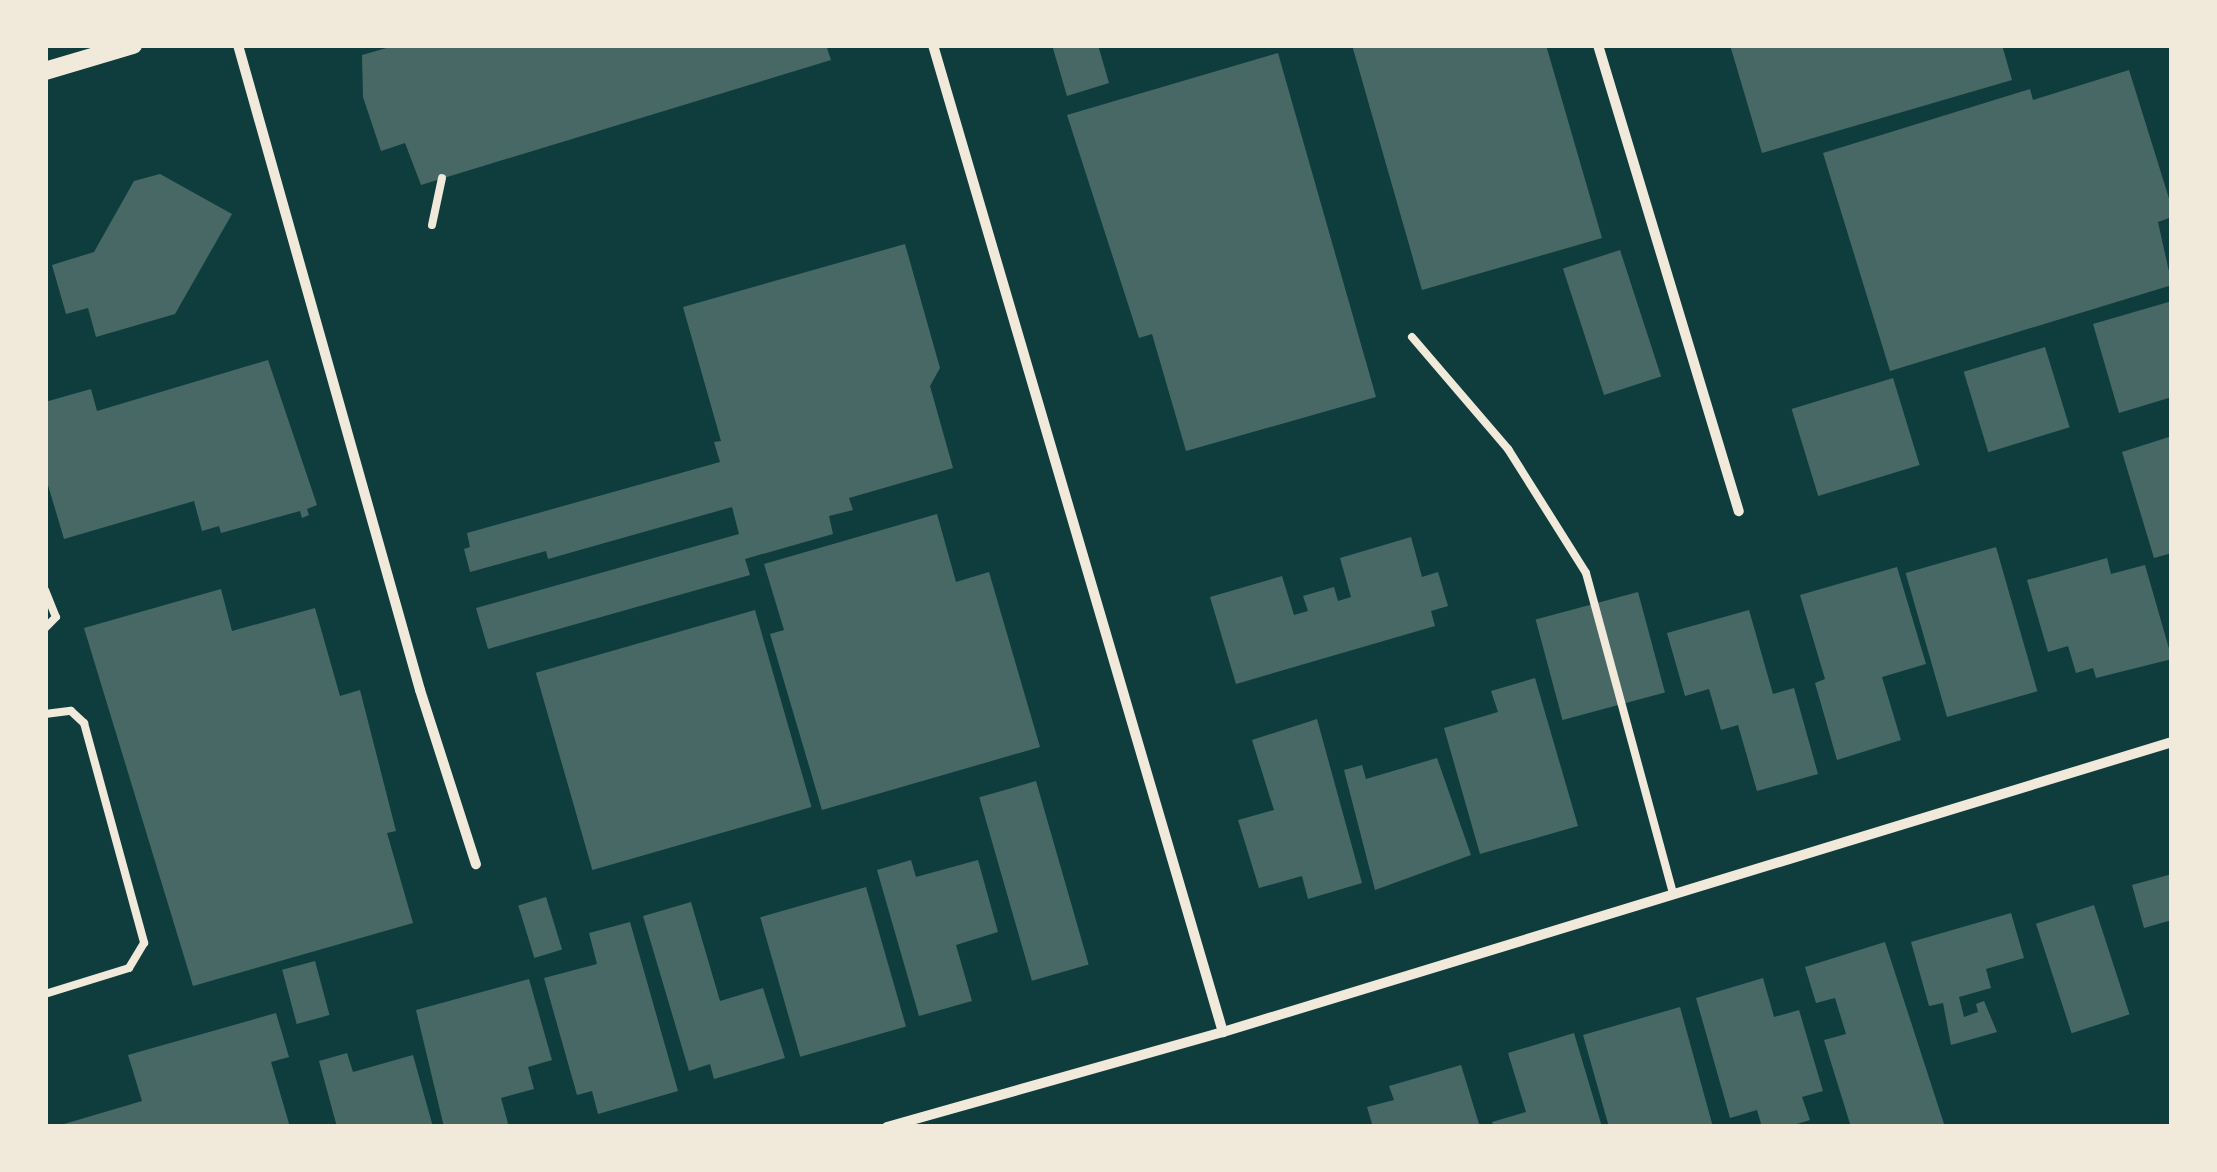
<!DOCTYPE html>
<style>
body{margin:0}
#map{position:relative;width:2217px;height:1172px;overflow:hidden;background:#0f3d3e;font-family:Spectral,serif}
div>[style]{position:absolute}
.building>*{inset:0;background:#486865;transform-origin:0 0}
.service>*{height:8px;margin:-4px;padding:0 4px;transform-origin:4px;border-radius:4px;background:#f1e9da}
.minor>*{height:10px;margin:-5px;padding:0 5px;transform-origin:5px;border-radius:5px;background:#f1e9da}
.tertiary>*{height:18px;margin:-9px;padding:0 9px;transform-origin:9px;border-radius:9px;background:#f1e9da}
span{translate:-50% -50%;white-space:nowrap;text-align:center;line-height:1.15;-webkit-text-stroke:9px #f1e9da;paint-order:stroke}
.frame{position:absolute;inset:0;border:48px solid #f1e9da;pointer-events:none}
</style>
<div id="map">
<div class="building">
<div style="clip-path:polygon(397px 45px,826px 45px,831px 60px,421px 185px,405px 143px,381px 151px,363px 97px,362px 55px)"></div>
<div style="clip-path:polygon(1052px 45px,1098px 45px,1109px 83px,1067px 96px)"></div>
<div style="clip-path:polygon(1352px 45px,1546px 45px,1602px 238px,1422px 290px)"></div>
<div style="clip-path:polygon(1730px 45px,2002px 45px,2012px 80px,1762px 153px)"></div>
<div style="clip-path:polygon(1278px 53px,1376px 397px,1186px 451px,1152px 334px,1139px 338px,1067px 115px)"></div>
<div style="clip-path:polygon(2129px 70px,2172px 208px,2172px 217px,2158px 222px,2172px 285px,1890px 371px,1823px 153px,2030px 89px,2033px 100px)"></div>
<div style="clip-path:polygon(160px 174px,232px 214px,175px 314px,96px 337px,88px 308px,66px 314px,52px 265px,94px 252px,134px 181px)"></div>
<div style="clip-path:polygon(905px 244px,940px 368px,930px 386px,953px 468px,849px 498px,853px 510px,829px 516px,833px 534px,745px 559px,750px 575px,488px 649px,476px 608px,739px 534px,732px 507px,548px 559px,546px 551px,470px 572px,464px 549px,470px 547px,467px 533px,720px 462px,714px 442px,721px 441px,683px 307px)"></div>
<div style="left:1620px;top:250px;width:133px;height:60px;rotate:72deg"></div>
<div style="clip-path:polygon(2172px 301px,2172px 397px,2119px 413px,2093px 324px)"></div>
<div style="left:2045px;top:347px;width:84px;height:85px;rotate:73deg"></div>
<div style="clip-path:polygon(268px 360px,317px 505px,307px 509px,309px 515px,302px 518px,300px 511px,221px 533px,219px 526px,202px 531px,194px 501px,64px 539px,45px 475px,45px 402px,91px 389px,97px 411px)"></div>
<div style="left:1893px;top:378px;width:91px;height:106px;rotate:73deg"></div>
<div style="clip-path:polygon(2172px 436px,2172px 553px,2154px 558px,2122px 452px)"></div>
<div style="clip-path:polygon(937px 514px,956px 582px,989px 572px,1040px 747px,822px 810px,770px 634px,784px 630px,764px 564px)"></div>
<div style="clip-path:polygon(1411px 537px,1422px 577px,1438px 572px,1448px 606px,1431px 611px,1435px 626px,1236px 684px,1210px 597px,1282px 576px,1294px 615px,1308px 611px,1303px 596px,1334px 587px,1338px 601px,1351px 597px,1340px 558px)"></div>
<div style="left:1996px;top:547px;width:150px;height:94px;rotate:74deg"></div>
<div style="clip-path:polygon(2107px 558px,2111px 574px,2145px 565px,2172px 659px,2096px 678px,2093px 668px,2076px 673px,2068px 646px,2048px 652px,2027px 580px)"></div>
<div style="clip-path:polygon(1897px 567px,1926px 664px,1882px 677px,1901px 740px,1837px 760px,1815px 683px,1825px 679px,1800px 595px)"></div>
<div style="clip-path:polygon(221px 589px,232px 631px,315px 608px,340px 696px,360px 690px,396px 831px,387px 833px,413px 923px,193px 986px,84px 628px)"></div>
<div style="left:1638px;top:592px;width:104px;height:106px;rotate:75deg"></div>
<div style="left:755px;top:610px;width:205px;height:228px;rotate:74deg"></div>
<div style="clip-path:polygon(1749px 610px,1773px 694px,1794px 688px,1818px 774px,1757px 791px,1738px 725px,1721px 730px,1709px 689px,1685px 696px,1667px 633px)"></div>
<div style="clip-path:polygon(1535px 678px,1578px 826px,1480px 854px,1444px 728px,1498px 712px,1491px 691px)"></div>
<div style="clip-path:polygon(1317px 719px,1362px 883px,1308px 899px,1302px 876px,1259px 888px,1238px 820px,1274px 810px,1252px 740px)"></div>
<div style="clip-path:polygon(1437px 758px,1471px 855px,1375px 890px,1344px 770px,1362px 765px,1366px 779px)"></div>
<div style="left:1036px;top:781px;width:191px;height:59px;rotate:74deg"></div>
<div style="clip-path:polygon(911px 860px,916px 877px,978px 860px,998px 932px,956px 945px,972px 1001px,919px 1016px,877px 870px)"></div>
<div style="clip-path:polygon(2172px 874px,2172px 920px,2144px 928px,2132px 885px)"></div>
<div style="left:866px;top:887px;width:145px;height:110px;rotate:74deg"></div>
<div style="left:546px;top:897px;width:55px;height:29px;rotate:73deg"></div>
<div style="clip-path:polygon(691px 902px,720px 1001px,763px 988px,785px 1058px,714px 1079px,710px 1064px,689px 1071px,643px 916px)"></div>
<div style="left:2094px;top:905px;width:115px;height:61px;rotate:72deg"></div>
<div style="clip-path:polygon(2011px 913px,2024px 958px,1986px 969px,1991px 988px,1959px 997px,1964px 1017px,1978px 1012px,1976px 1004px,1984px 1001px,1997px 1032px,1951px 1045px,1943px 1003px,1929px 1006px,1911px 942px)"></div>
<div style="clip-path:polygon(630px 922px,678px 1091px,598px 1114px,592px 1091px,577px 1095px,544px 978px,597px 964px,589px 933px)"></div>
<div style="clip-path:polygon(1885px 942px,1945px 1127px,1851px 1127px,1824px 1040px,1846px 1034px,1835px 998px,1816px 1003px,1805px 967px)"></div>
<div style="left:315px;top:961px;width:56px;height:34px;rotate:75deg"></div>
<div style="clip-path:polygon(1763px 978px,1774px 1017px,1799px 1010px,1823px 1091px,1802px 1097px,1810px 1120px,1787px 1127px,1762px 1127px,1757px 1110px,1730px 1118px,1696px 998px)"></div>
<div style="clip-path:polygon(529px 979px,552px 1060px,528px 1067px,534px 1089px,501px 1098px,509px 1127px,444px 1127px,416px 1010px)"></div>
<div style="clip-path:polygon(1680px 1007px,1713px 1127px,1609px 1127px,1583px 1035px)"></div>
<div style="clip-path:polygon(276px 1013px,289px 1057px,271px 1062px,290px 1127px,54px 1127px,142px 1101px,128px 1055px)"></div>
<div style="clip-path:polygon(1574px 1033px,1602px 1127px,1494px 1127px,1492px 1122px,1526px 1112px,1508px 1053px)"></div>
<div style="clip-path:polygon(347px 1053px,353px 1072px,413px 1055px,433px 1127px,337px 1127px,319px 1061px)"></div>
<div style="clip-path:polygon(1461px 1065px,1480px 1127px,1373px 1127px,1367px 1107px,1394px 1100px,1389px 1086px)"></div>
</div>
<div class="service">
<div style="left:432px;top:225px;width:48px;rotate:-78deg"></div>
<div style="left:1412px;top:337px;width:148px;rotate:49.4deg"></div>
<div style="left:1508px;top:449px;width:146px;rotate:57.8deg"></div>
<div style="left:1586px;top:573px;width:333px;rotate:74.8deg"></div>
<div style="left:45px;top:590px;width:29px;rotate:68deg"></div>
<div style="left:56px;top:617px;width:16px;rotate:135deg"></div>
<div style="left:45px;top:714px;width:26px;rotate:-7deg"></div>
<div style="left:71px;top:711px;width:18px;rotate:43deg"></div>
<div style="left:84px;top:723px;width:228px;rotate:74.7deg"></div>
<div style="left:144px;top:943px;width:29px;rotate:121deg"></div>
<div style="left:129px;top:968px;width:88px;rotate:162.8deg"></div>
</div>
<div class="minor">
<div style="left:238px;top:45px;width:670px;rotate:74.24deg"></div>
<div style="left:420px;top:690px;width:183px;rotate:72.2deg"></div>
<div style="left:933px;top:45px;width:1029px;rotate:73.63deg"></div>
<div style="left:1598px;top:45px;width:487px;rotate:73.2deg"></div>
<div style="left:887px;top:1127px;width:349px;rotate:-15.8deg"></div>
<div style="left:1223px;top:1032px;width:992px;rotate:-16.99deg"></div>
</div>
<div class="tertiary">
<div style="left:45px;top:71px;width:92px;rotate:-16.5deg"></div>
</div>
<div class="frame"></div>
</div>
